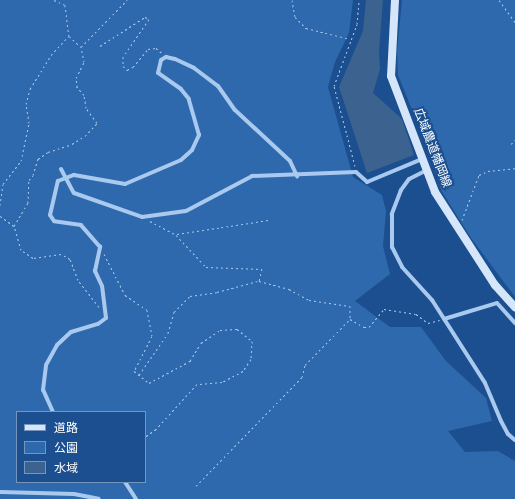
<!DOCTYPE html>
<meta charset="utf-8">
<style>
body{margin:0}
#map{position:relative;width:515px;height:499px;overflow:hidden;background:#1b4f8f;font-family:"Archivo Narrow","Noto Sans JP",sans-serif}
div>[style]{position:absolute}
.green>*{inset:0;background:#2e69ad}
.water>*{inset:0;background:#3c6290}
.path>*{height:1px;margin-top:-0.5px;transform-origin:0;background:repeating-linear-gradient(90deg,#a9c9ee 0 2px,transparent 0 5px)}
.street>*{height:4px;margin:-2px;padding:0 2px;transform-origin:2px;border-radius:2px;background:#a9c9ee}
.secondary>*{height:8px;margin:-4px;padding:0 4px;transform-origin:4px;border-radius:4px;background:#d6e6fa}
span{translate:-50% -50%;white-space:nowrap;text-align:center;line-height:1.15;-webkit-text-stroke:4px #1b4f8f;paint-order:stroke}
.street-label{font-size:12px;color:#fff}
.legend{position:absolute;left:16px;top:411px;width:130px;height:72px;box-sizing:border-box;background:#1b4f8f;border:1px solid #7695bc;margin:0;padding:5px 7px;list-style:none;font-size:12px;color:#fff}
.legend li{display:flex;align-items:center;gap:8px;height:20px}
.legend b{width:20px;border:1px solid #7695bc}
</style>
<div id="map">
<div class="green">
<div style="clip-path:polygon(evenodd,0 0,353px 0,349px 33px,335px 62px,328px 87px,353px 177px,382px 195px,386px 211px,383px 246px,390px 274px,355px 301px,390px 327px,421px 327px,446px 361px,486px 398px,492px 421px,448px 431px,465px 452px,498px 451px,515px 461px,515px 499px,0 499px,0 0,17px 412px,145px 412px,145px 482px,17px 482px,17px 412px)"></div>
<div style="clip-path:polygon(402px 0,515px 0,515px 297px,471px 238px,441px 190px,430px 154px,398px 75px,397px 52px)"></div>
</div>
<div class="water">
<div style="clip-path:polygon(366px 0,383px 0,379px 51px,380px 69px,373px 93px,402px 119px,414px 155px,367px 173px,339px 87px,363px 31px)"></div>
</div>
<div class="path">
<div style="left:54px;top:0;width:12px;rotate:24deg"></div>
<div style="left:65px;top:5px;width:31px;rotate:83deg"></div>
<div style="left:69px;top:36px;width:16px;rotate:43deg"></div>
<div style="left:292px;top:0;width:17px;rotate:80deg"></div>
<div style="left:295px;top:17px;width:16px;rotate:45deg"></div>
<div style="left:306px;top:28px;width:45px;rotate:14deg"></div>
<div style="left:499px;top:0;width:27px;rotate:54deg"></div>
<div style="left:100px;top:46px;width:54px;rotate:-32.8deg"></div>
<div style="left:145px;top:17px;width:4px;rotate:27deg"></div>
<div style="left:149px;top:19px;width:46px;rotate:124.4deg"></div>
<div style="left:123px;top:57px;width:9px;rotate:90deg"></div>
<div style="left:123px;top:66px;width:6px;rotate:45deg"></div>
<div style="left:127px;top:70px;width:7px;rotate:-27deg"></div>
<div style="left:133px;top:67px;width:23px;rotate:-50deg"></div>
<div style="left:148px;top:49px;width:8px;rotate:-7deg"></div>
<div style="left:156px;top:48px;width:9px;rotate:41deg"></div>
<div style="left:511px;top:144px;width:6px;rotate:-45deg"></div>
<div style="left:355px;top:166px;width:83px;rotate:-104.7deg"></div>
<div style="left:334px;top:86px;width:66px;rotate:-69.6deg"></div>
<div style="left:357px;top:24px;width:24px;rotate:-85deg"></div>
<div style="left:0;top:205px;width:21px;rotate:-82deg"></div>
<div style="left:3px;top:184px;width:29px;rotate:-52deg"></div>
<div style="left:21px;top:161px;width:39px;rotate:-78deg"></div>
<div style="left:29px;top:123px;width:19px;rotate:-99deg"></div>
<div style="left:26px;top:104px;width:16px;rotate:-75deg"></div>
<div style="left:30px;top:89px;width:40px;rotate:-58deg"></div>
<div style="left:51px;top:55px;width:26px;rotate:-47deg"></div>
<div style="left:0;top:216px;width:17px;rotate:36deg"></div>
<div style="left:462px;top:220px;width:48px;rotate:-69.3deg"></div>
<div style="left:479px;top:175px;width:10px;rotate:-24deg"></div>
<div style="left:488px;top:171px;width:27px;rotate:-6deg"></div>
<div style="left:150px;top:221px;width:30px;rotate:28deg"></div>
<div style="left:176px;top:235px;width:44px;rotate:46.8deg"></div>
<div style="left:206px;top:267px;width:56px;rotate:2deg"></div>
<div style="left:262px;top:269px;width:12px;rotate:104deg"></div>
<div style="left:259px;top:281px;width:31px;rotate:15deg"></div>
<div style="left:289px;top:289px;width:23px;rotate:29deg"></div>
<div style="left:309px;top:300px;width:41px;rotate:8.3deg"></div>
<div style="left:350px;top:306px;width:13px;rotate:90deg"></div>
<div style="left:350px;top:319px;width:16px;rotate:30deg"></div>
<div style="left:364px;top:327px;width:5px"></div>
<div style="left:369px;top:327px;width:23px;rotate:-50deg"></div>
<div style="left:384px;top:309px;width:32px;rotate:9deg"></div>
<div style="left:416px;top:314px;width:15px;rotate:37deg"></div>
<div style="left:428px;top:323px;width:12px;rotate:-14deg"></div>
<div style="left:177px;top:234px;width:92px;rotate:-8.7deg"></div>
<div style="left:104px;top:254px;width:46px;rotate:62.9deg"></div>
<div style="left:125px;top:295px;width:27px;rotate:34deg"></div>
<div style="left:147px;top:310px;width:26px;rotate:79deg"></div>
<div style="left:152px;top:336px;width:39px;rotate:117deg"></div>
<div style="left:134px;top:371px;width:19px;rotate:39deg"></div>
<div style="left:149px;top:383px;width:47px;rotate:-28.2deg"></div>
<div style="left:190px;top:361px;width:21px;rotate:-59deg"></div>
<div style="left:201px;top:343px;width:23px;rotate:-34deg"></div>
<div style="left:220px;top:330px;width:17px;rotate:-3deg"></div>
<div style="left:237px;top:329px;width:19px;rotate:39deg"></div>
<div style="left:252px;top:341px;width:18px;rotate:93deg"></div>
<div style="left:251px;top:359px;width:14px;rotate:124deg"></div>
<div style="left:243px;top:371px;width:24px;rotate:152deg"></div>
<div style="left:222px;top:382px;width:25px;rotate:175deg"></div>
<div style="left:197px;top:384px;width:61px;rotate:132.3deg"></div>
<div style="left:156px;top:429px;width:14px;rotate:144deg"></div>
<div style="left:99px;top:307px;width:34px;rotate:-128deg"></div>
<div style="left:78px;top:280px;width:22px;rotate:-111deg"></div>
<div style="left:70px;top:259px;width:10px;rotate:-151deg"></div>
<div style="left:61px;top:254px;width:28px;rotate:172deg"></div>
<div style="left:33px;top:258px;width:14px;rotate:-146deg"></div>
<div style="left:21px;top:250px;width:25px;rotate:-106deg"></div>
<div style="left:14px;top:226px;width:27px;rotate:-59deg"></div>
<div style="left:28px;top:203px;width:23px;rotate:-88deg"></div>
<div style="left:29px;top:180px;width:6px;rotate:-51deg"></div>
<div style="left:33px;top:175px;width:17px;rotate:-73deg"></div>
<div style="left:38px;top:159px;width:12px;rotate:-35deg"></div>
<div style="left:48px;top:152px;width:25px;rotate:-18deg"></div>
<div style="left:72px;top:144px;width:15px;rotate:-32deg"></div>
<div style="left:85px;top:136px;width:18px;rotate:-47deg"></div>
<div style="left:97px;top:123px;width:19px;rotate:-126deg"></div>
<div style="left:86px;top:108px;width:13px;rotate:-99deg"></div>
<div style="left:84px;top:95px;width:11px;rotate:-131deg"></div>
<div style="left:77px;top:87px;width:9px;rotate:-96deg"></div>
<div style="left:76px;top:78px;width:18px;rotate:-63deg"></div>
<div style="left:84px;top:62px;width:15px;rotate:-101deg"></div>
<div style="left:81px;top:47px;width:66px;rotate:-45.6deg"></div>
<div style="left:139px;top:375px;width:51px;rotate:-55.4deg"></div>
<div style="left:168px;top:333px;width:22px;rotate:-74deg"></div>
<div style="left:174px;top:312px;width:23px;rotate:-45deg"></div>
<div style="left:190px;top:296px;width:27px;rotate:-8deg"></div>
<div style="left:217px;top:292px;width:42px;rotate:-15deg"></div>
<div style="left:196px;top:486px;width:152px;rotate:-45.8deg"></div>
<div style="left:302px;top:377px;width:12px;rotate:-76deg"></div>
<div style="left:305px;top:365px;width:63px;rotate:-45.6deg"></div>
</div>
<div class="street">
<div style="left:61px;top:169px;width:27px;rotate:62deg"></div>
<div style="left:74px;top:193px;width:72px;rotate:19.4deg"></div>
<div style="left:142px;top:217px;width:44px;rotate:-7.8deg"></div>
<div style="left:186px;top:211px;width:75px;rotate:-27.9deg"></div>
<div style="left:252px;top:176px;width:104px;rotate:-2.2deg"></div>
<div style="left:356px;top:172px;width:15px;rotate:42deg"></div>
<div style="left:367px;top:182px;width:60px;rotate:-22.7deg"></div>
<div style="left:427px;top:170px;width:20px;rotate:153deg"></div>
<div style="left:409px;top:179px;width:14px;rotate:126deg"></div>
<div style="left:401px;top:190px;width:26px;rotate:111deg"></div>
<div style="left:392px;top:214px;width:33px;rotate:90deg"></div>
<div style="left:392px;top:247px;width:22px;rotate:63deg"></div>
<div style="left:402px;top:267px;width:45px;rotate:47.7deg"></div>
<div style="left:432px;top:300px;width:98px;rotate:57.4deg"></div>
<div style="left:485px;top:383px;width:41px;rotate:67.2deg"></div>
<div style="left:501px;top:421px;width:15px;rotate:62deg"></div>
<div style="left:508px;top:434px;width:9px;rotate:41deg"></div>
<div style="left:444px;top:319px;width:55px;rotate:-16.8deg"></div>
<div style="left:497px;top:303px;width:27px;rotate:48deg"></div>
<div style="left:53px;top:412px;width:24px;rotate:-114deg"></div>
<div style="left:43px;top:390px;width:25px;rotate:-83deg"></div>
<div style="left:46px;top:365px;width:23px;rotate:-61deg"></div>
<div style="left:57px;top:345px;width:19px;rotate:-43deg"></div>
<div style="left:71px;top:332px;width:28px;rotate:-17deg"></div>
<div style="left:98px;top:324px;width:10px;rotate:-37deg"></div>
<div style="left:106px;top:318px;width:32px;rotate:-97deg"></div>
<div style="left:102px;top:286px;width:17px;rotate:-115deg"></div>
<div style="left:95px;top:271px;width:25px;rotate:-78deg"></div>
<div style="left:100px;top:247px;width:29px;rotate:-131deg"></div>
<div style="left:81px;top:225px;width:27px;rotate:-172deg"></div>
<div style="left:54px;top:221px;width:7px;rotate:-124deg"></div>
<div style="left:50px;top:215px;width:35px;rotate:-77deg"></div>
<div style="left:58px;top:181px;width:17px;rotate:-21deg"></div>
<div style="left:74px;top:175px;width:52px;rotate:10deg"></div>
<div style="left:125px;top:184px;width:61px;rotate:-23.2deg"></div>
<div style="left:181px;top:160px;width:15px;rotate:-42deg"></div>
<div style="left:192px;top:150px;width:17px;rotate:-65deg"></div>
<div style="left:199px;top:135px;width:37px;rotate:-106deg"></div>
<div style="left:189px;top:99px;width:13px;rotate:-129deg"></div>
<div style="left:181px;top:89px;width:28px;rotate:-145deg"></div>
<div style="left:158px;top:73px;width:13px;rotate:-77deg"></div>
<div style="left:161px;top:60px;width:6px;rotate:-31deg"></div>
<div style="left:166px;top:57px;width:9px;rotate:13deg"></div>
<div style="left:175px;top:59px;width:21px;rotate:25deg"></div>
<div style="left:194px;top:68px;width:30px;rotate:37deg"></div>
<div style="left:218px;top:86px;width:29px;rotate:55deg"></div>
<div style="left:235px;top:110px;width:75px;rotate:42.8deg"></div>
<div style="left:290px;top:161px;width:17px;rotate:65deg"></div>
<div style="left:125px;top:482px;width:20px;rotate:57deg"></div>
<div style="left:0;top:492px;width:74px;rotate:1.5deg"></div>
<div style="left:74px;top:494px;width:25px;rotate:11deg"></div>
</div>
<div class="secondary">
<div style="left:395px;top:0;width:76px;rotate:93deg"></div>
<div style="left:391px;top:76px;width:124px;rotate:69.2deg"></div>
<div style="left:435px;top:192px;width:111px;rotate:57.2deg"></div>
<div style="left:495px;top:285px;width:30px;rotate:48deg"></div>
</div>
<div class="street-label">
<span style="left:432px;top:148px;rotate:69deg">広域農道幡岡線</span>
</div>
<ul class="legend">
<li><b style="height:5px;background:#d6e6fa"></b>道路</li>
<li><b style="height:11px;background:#2e69ad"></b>公園</li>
<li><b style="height:11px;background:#3c6290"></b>水域</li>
</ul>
</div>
